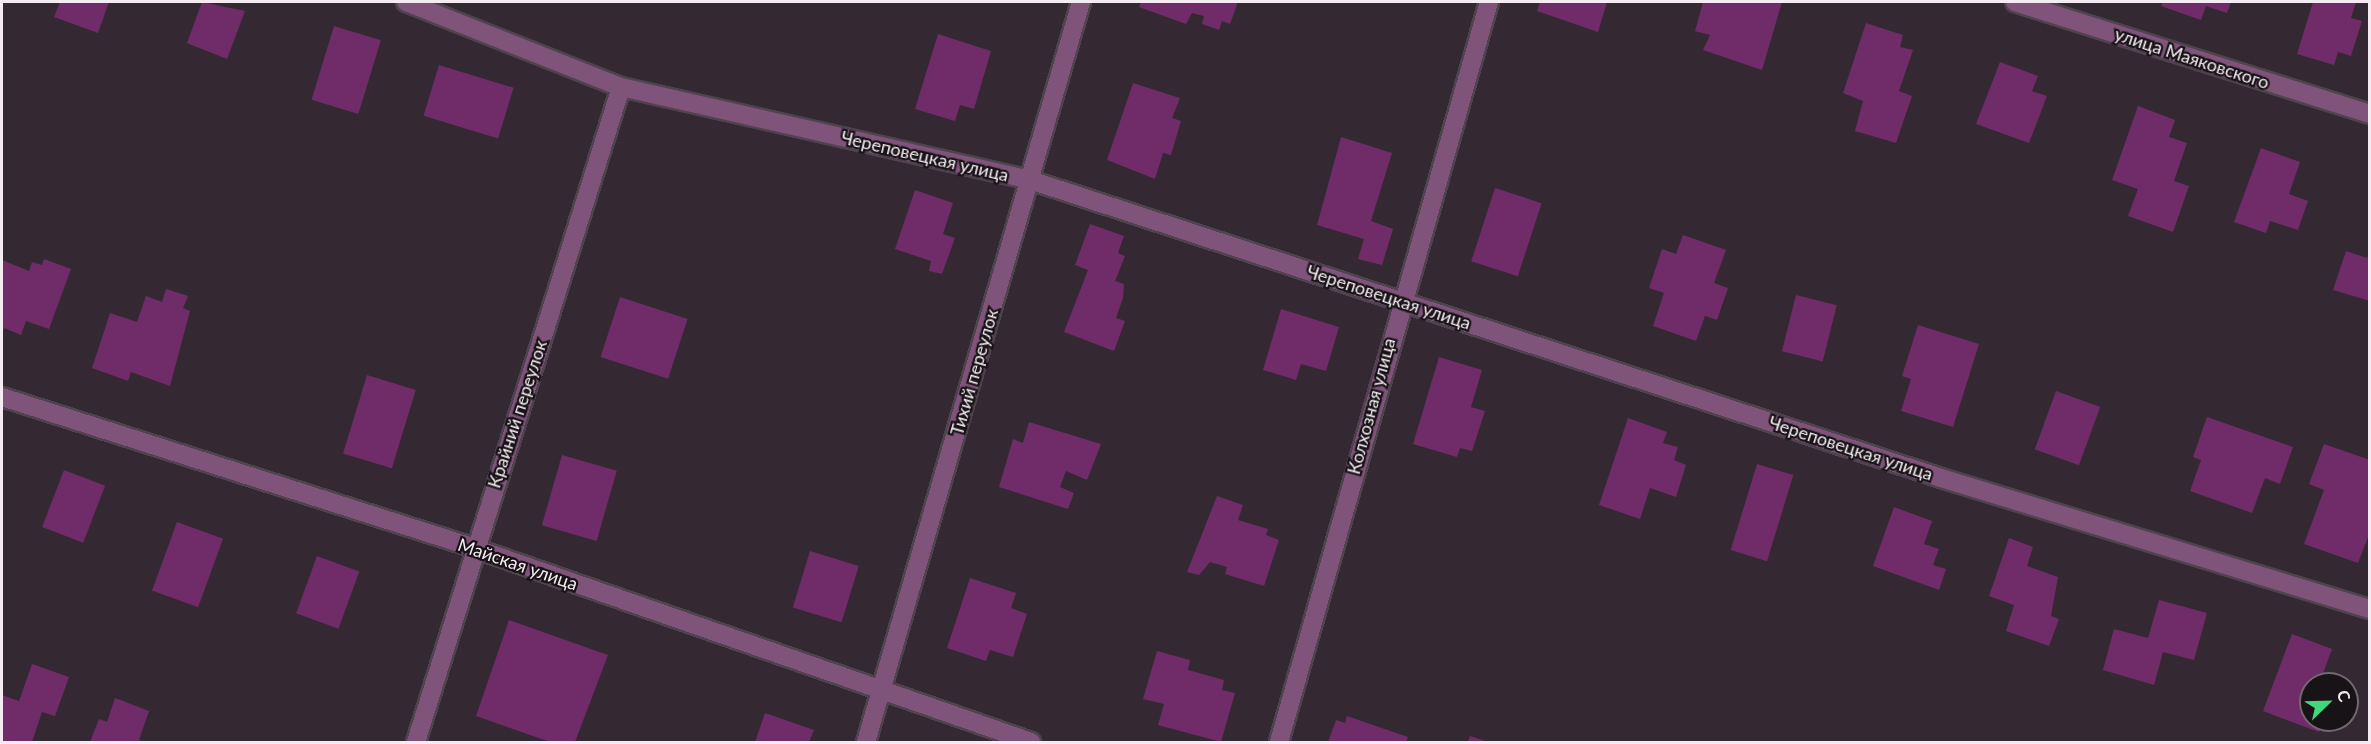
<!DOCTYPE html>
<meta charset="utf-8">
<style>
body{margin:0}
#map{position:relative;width:2371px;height:744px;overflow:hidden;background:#342832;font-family:Lato,sans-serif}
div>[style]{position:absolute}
.building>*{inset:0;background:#702c69;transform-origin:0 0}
.roads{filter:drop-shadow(2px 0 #4f434d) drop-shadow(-2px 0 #4f434d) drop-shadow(0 2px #4f434d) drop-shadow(0 -2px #4f434d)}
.street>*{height:18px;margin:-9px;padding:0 9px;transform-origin:9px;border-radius:9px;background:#80537a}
span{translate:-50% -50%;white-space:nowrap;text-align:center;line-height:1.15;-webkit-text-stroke:4.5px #181317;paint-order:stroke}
.street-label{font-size:18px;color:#f4ecf2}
.frame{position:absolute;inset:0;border:3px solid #f4ecf2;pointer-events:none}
.north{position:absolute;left:2299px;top:672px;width:60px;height:60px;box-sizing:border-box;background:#181317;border:2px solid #706a6f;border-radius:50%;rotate:67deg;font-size:16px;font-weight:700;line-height:24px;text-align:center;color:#f4ecf2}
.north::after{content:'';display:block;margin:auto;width:21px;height:27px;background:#43d77b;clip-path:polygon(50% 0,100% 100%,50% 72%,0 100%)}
</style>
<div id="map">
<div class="building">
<div style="clip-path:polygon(60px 2px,109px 2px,98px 33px,54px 17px)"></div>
<div style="clip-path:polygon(202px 2px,245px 11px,227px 59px,187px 43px)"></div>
<div style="clip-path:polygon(1141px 2px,1238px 2px,1230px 24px,1222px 21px,1219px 30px,1202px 24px,1204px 16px,1192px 13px,1186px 24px,1139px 7px)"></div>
<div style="clip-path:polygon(1540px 2px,1607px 2px,1598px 32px,1537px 11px)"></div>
<div style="clip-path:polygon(1703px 2px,1782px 2px,1762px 70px,1703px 50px,1710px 35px,1695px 31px)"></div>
<div style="clip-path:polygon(2163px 2px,2231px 2px,2227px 13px,2206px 6px,2201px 20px,2161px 6px)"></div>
<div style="clip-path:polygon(2313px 2px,2356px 2px,2351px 18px,2362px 21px,2351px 56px,2338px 52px,2334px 65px,2297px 54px)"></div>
<div style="clip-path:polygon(1866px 23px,1903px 35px,1900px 47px,1913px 50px,1899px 91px,1912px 96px,1896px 143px,1855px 131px,1863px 101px,1843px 93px)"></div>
<div style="left:334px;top:26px;width:49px;height:77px;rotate:17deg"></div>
<div style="clip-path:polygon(938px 34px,991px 51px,974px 109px,960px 105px,955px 121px,915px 109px)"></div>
<div style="clip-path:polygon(2000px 62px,2038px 76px,2032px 91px,2047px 96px,2029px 143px,1976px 124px)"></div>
<div style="left:439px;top:65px;width:78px;height:53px;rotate:17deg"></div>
<div style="clip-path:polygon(1133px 83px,1180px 98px,1172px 118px,1181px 121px,1171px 155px,1163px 153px,1155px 179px,1107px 160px)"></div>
<div style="clip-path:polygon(2138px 106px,2175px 120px,2169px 137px,2187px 143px,2174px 181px,2189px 186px,2173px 232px,2128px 216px,2138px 189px,2112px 180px)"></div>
<div style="clip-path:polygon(1341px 137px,1392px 153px,1371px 221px,1393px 229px,1382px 265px,1358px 259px,1364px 239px,1317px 225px)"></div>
<div style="clip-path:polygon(2261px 148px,2300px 162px,2289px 194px,2308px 201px,2298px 230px,2270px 221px,2266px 233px,2234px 222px)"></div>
<div style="left:1495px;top:188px;width:49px;height:77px;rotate:18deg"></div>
<div style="clip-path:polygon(915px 190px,953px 203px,943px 234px,955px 238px,942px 274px,929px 271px,931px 261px,895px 249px)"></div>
<div style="clip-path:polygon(1090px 224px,1124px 236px,1118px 253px,1125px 256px,1115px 281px,1124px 284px,1123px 298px,1116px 318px,1125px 321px,1114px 351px,1064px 332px,1088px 270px,1075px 265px)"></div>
<div style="clip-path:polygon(1683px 235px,1726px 250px,1714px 283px,1728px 288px,1717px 320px,1705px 316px,1696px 341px,1653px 326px,1664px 293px,1649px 288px,1662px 249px,1676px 254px)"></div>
<div style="clip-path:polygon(2346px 251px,2367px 258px,2370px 252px,2370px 301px,2333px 290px)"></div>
<div style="clip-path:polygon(44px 259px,71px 269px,49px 329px,26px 321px,21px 335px,4px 328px,2px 335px,2px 260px,29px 271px,32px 262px,42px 265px)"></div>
<div style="clip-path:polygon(166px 289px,188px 296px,183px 308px,190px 311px,170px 386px,131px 372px,128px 381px,92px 368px,110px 313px,137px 322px,146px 296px,162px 302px)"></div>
<div style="left:1796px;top:295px;width:42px;height:58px;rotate:14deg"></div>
<div style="left:620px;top:297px;width:71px;height:63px;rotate:18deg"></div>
<div style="clip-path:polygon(1281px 309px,1339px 327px,1326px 371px,1301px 364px,1296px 380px,1263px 370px)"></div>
<div style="clip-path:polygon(1918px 325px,1979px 344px,1953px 427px,1901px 411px,1911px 379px,1902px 376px)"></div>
<div style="clip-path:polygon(1439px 357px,1482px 370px,1471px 407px,1485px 411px,1472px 451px,1460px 448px,1457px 457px,1413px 444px)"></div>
<div style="left:367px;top:375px;width:51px;height:82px;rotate:17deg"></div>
<div style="left:2056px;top:391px;width:47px;height:62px;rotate:20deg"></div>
<div style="clip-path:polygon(2207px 417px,2293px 447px,2280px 484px,2265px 478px,2252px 513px,2190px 491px,2201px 460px,2193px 457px)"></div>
<div style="clip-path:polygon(1628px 418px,1667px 432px,1663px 443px,1678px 447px,1674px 460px,1686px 465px,1676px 497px,1650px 488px,1640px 519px,1599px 505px)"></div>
<div style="clip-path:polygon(1029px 422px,1101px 444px,1087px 480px,1066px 471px,1060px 487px,1074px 493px,1068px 509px,999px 487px,1013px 439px,1023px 443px)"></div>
<div style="clip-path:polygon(2324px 444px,2370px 460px,2370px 532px,2358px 563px,2304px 544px,2324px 490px,2309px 484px)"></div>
<div style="left:562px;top:455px;width:57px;height:73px;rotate:16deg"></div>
<div style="left:1757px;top:464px;width:38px;height:90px;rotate:17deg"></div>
<div style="left:64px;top:470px;width:44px;height:61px;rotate:21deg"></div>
<div style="clip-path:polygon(1217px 496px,1243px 505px,1238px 520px,1268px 529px,1266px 535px,1279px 540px,1264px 586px,1225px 574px,1227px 567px,1210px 562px,1199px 575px,1187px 572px)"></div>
<div style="clip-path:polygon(1894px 507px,1932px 521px,1924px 544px,1939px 549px,1933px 565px,1946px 569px,1939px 590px,1873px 566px)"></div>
<div style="left:177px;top:522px;width:49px;height:73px;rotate:20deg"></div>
<div style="clip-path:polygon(2009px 538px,2033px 547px,2027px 566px,2058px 577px,2051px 616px,2059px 619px,2049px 646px,2006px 631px,2014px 605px,1989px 596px)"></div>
<div style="left:810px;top:551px;width:51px;height:59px;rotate:17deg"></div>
<div style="left:317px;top:556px;width:45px;height:61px;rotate:20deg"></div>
<div style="clip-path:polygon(970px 578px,1016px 593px,1011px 608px,1027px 614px,1013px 657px,990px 650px,986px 661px,947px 648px)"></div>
<div style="clip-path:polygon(2159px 600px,2207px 613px,2194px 660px,2163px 652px,2154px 685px,2103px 670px,2114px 629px,2148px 638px)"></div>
<div style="clip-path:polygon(509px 620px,608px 655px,575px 742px,550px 742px,476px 716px)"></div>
<div style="clip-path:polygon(2292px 634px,2332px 649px,2319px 684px,2311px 684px,2311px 720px,2324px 720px,2319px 732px,2263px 711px)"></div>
<div style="clip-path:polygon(1157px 651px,1190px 660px,1188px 670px,1224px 680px,1222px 690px,1235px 693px,1221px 742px,1158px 725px,1164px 704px,1143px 699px)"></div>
<div style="clip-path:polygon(32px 664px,69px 677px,55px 716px,42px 712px,32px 742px,2px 742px,2px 695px,19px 701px)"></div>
<div style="clip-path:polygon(115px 698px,149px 711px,139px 740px,145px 742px,90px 742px,99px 719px,107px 722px)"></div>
<div style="clip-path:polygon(765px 713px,814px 730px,809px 742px,755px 742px)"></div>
<div style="clip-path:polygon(1347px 716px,1408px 737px,1406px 742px,1328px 742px,1336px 720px,1345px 723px)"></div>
<div style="clip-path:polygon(1470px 736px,1488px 742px,1468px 742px)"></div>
</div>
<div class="roads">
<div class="street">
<div style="left:406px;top:2px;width:231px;rotate:21.6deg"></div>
<div style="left:621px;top:87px;width:419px;rotate:12.8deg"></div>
<div style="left:1030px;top:180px;width:959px;rotate:18.11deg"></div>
<div style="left:1941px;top:478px;width:449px;rotate:17deg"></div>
<div style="left:2015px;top:2px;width:372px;rotate:17.5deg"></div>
<div style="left:2px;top:397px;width:496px;rotate:17.7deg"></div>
<div style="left:474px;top:548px;width:590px;rotate:19.2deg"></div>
<div style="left:416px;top:742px;width:686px;rotate:-72.62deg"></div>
<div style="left:866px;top:742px;width:771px;rotate:-73.8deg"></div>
<div style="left:1279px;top:742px;width:769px;rotate:-74.16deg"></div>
</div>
</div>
<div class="street-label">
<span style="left:2192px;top:58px;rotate:18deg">улица Маяковского</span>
<span style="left:925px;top:156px;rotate:13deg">Череповецкая улица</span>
<span style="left:1389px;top:297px;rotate:18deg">Череповецкая улица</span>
<span style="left:974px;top:372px;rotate:-74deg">Тихий переулок</span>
<span style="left:1371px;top:406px;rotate:-75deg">Колхозная улица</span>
<span style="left:517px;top:414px;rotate:-72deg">Крайний переулок</span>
<span style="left:1851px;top:448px;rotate:18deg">Череповецкая улица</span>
<span style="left:518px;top:564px;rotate:19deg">Майская улица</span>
</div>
<div class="frame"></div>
<div class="north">С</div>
</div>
